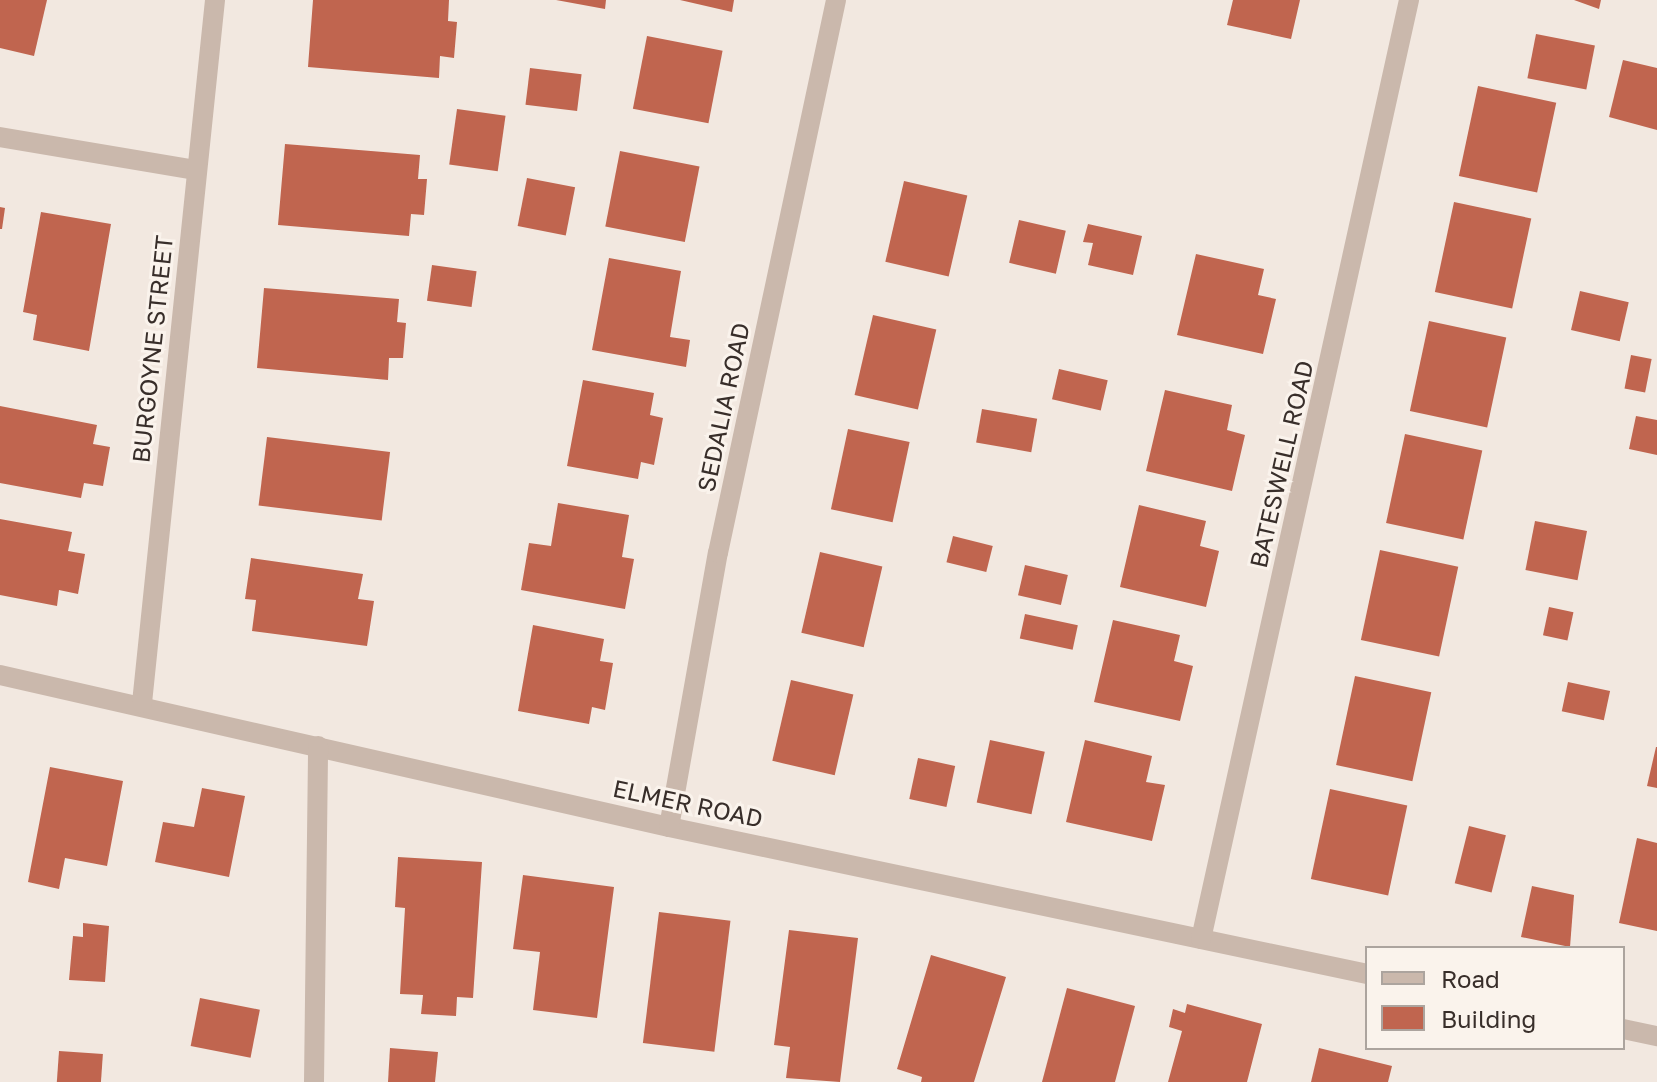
<!DOCTYPE html>
<style>
body{margin:0}
#map{position:relative;width:1657px;height:1082px;overflow:hidden;background:#f2e8e0;font-family:"Golos Text",sans-serif}
div>[style]{position:absolute}
.building>*{inset:0;background:#c0654f;transform-origin:0 0}
.minor>*{height:20px;margin:-10px;padding:0 10px;transform-origin:10px;border-radius:10px;background:#cab8ac}
span{translate:-50% -50%;white-space:nowrap;text-align:center;line-height:1.15;-webkit-text-stroke:6px #faf3ec;paint-order:stroke}
.street-label{font-size:24px;color:#382e2a}
.legend{position:absolute;left:1365px;top:946px;width:260px;height:104px;box-sizing:border-box;background:#faf3ec;border:2px solid #aca49e;margin:0;padding:10px 14px;list-style:none;font-size:24px;color:#382e2a}
.legend li{display:flex;align-items:center;gap:16px;height:40px}
.legend b{width:40px;border:2px solid #aca49e}
</style>
<div id="map">
<div class="building">
<div style="clip-path:polygon(0 0,47px 0,34px 56px,0 48px)"></div>
<div style="clip-path:polygon(313px 0,449px 0,448px 21px,457px 22px,454px 58px,440px 56px,439px 78px,308px 67px)"></div>
<div style="clip-path:polygon(556px 0,606px 0,605px 9px)"></div>
<div style="clip-path:polygon(680px 0,734px 0,732px 12px)"></div>
<div style="clip-path:polygon(1233px 0,1300px 0,1291px 39px,1227px 25px)"></div>
<div style="clip-path:polygon(1574px 0,1601px 0,1599px 9px)"></div>
<div style="left:1536px;top:34px;width:60px;height:45px;rotate:11deg"></div>
<div style="left:647px;top:36px;width:77px;height:74px;rotate:11deg"></div>
<div style="clip-path:polygon(1623px 60px,1657px 68px,1657px 130px,1609px 117px)"></div>
<div style="left:530px;top:68px;width:52px;height:37px;rotate:7deg"></div>
<div style="left:1478px;top:86px;width:80px;height:92px;rotate:12deg"></div>
<div style="left:457px;top:109px;width:49px;height:56px;rotate:8deg"></div>
<div style="clip-path:polygon(285px 144px,420px 155px,418px 179px,427px 179px,424px 215px,411px 214px,409px 236px,278px 225px)"></div>
<div style="left:620px;top:151px;width:81px;height:77px;rotate:11deg"></div>
<div style="left:527px;top:178px;width:49px;height:49px;rotate:11deg"></div>
<div style="left:904px;top:181px;width:65px;height:83px;rotate:13deg"></div>
<div style="left:1454px;top:202px;width:79px;height:92px;rotate:12deg"></div>
<div style="clip-path:polygon(0 207px,5px 208px,2px 229px,0 229px)"></div>
<div style="clip-path:polygon(41px 212px,111px 224px,89px 351px,33px 340px,37px 315px,23px 312px)"></div>
<div style="left:1019px;top:220px;width:48px;height:44px;rotate:13deg"></div>
<div style="clip-path:polygon(1088px 224px,1142px 236px,1133px 275px,1088px 265px,1093px 243px,1083px 242px)"></div>
<div style="clip-path:polygon(1196px 254px,1264px 269px,1258px 295px,1276px 299px,1263px 354px,1177px 335px)"></div>
<div style="clip-path:polygon(609px 258px,681px 271px,670px 337px,690px 340px,686px 367px,592px 350px)"></div>
<div style="left:432px;top:265px;width:45px;height:36px;rotate:8deg"></div>
<div style="clip-path:polygon(264px 288px,399px 299px,397px 322px,406px 323px,403px 358px,389px 358px,388px 380px,257px 368px)"></div>
<div style="left:1580px;top:291px;width:50px;height:40px;rotate:13deg"></div>
<div style="left:873px;top:315px;width:65px;height:82px;rotate:13deg"></div>
<div style="left:1429px;top:321px;width:79px;height:92px;rotate:12deg"></div>
<div style="left:1631px;top:355px;width:21px;height:34px;rotate:11deg"></div>
<div style="left:1059px;top:369px;width:50px;height:31px;rotate:13deg"></div>
<div style="clip-path:polygon(583px 380px,654px 393px,650px 415px,663px 418px,654px 465px,641px 462px,638px 479px,567px 466px)"></div>
<div style="clip-path:polygon(1165px 390px,1232px 405px,1227px 430px,1245px 435px,1232px 491px,1146px 471px)"></div>
<div style="clip-path:polygon(0 406px,97px 425px,93px 444px,110px 447px,103px 486px,84px 483px,81px 498px,0 483px)"></div>
<div style="left:982px;top:409px;width:56px;height:34px;rotate:10deg"></div>
<div style="clip-path:polygon(1636px 416px,1657px 420px,1657px 455px,1629px 449px)"></div>
<div style="left:848px;top:429px;width:63px;height:82px;rotate:12deg"></div>
<div style="left:1405px;top:434px;width:79px;height:91px;rotate:12deg"></div>
<div style="left:267px;top:437px;width:124px;height:69px;rotate:7deg"></div>
<div style="clip-path:polygon(558px 503px,629px 515px,622px 557px,634px 559px,625px 609px,521px 590px,529px 543px,551px 546px)"></div>
<div style="clip-path:polygon(1139px 505px,1206px 521px,1200px 546px,1219px 551px,1206px 607px,1120px 587px)"></div>
<div style="clip-path:polygon(0 519px,72px 532px,68px 551px,85px 554px,78px 594px,59px 590px,57px 606px,0 595px)"></div>
<div style="left:1535px;top:521px;width:53px;height:50px;rotate:11deg"></div>
<div style="left:953px;top:536px;width:41px;height:27px;rotate:14deg"></div>
<div style="left:1380px;top:550px;width:80px;height:92px;rotate:12deg"></div>
<div style="left:820px;top:552px;width:64px;height:83px;rotate:13deg"></div>
<div style="clip-path:polygon(251px 558px,363px 574px,358px 599px,374px 601px,367px 646px,252px 631px,256px 600px,245px 599px)"></div>
<div style="left:1025px;top:565px;width:44px;height:31px;rotate:13deg"></div>
<div style="left:1549px;top:607px;width:25px;height:29px;rotate:12deg"></div>
<div style="left:1025px;top:614px;width:54px;height:25px;rotate:12deg"></div>
<div style="clip-path:polygon(1113px 620px,1180px 635px,1174px 661px,1193px 666px,1180px 721px,1094px 702px)"></div>
<div style="clip-path:polygon(533px 625px,604px 639px,600px 661px,613px 663px,605px 710px,592px 707px,589px 724px,518px 711px)"></div>
<div style="left:1355px;top:676px;width:78px;height:91px;rotate:12deg"></div>
<div style="left:791px;top:680px;width:64px;height:83px;rotate:13deg"></div>
<div style="left:1568px;top:682px;width:43px;height:30px;rotate:12deg"></div>
<div style="left:990px;top:740px;width:56px;height:64px;rotate:12deg"></div>
<div style="clip-path:polygon(1085px 740px,1152px 756px,1146px 782px,1165px 785px,1152px 841px,1066px 822px)"></div>
<div style="clip-path:polygon(1656px 747px,1657px 747px,1657px 788px,1647px 786px)"></div>
<div style="left:918px;top:758px;width:38px;height:42px;rotate:12deg"></div>
<div style="clip-path:polygon(50px 767px,123px 781px,107px 866px,65px 858px,59px 889px,28px 882px)"></div>
<div style="clip-path:polygon(202px 788px,245px 796px,229px 877px,155px 862px,163px 822px,194px 827px)"></div>
<div style="left:1330px;top:789px;width:79px;height:92px;rotate:12deg"></div>
<div style="left:1469px;top:826px;width:38px;height:59px;rotate:14deg"></div>
<div style="clip-path:polygon(1637px 838px,1657px 843px,1657px 931px,1619px 923px)"></div>
<div style="clip-path:polygon(398px 857px,482px 862px,473px 998px,457px 997px,456px 1016px,421px 1014px,423px 995px,400px 994px,405px 908px,395px 907px)"></div>
<div style="clip-path:polygon(523px 875px,614px 887px,597px 1018px,533px 1010px,540px 952px,513px 949px)"></div>
<div style="clip-path:polygon(1532px 886px,1574px 895px,1570px 947px,1521px 937px)"></div>
<div style="left:659px;top:912px;width:72px;height:132px;rotate:7deg"></div>
<div style="clip-path:polygon(83px 923px,109px 926px,105px 982px,69px 980px,73px 936px,83px 937px)"></div>
<div style="clip-path:polygon(789px 930px,858px 938px,840px 1082px,786px 1078px,790px 1047px,774px 1045px)"></div>
<div style="clip-path:polygon(931px 955px,1006px 977px,974px 1082px,921px 1082px,922px 1077px,897px 1069px)"></div>
<div style="clip-path:polygon(1067px 988px,1135px 1006px,1115px 1082px,1042px 1082px)"></div>
<div style="left:200px;top:998px;width:61px;height:49px;rotate:11deg"></div>
<div style="clip-path:polygon(1187px 1004px,1262px 1024px,1247px 1082px,1168px 1082px,1182px 1031px,1169px 1027px,1173px 1009px,1185px 1013px)"></div>
<div style="clip-path:polygon(390px 1048px,438px 1052px,435px 1082px,388px 1082px)"></div>
<div style="clip-path:polygon(1319px 1048px,1392px 1066px,1388px 1082px,1311px 1082px)"></div>
<div style="left:59px;top:1051px;width:44px;height:31px;rotate:4deg"></div>
</div>
<div class="minor">
<div style="left:0;top:137px;width:199px;rotate:9.6deg"></div>
<div style="left:0;top:675px;width:686px;rotate:12.8deg"></div>
<div style="left:669px;top:827px;width:713px;rotate:11.89deg"></div>
<div style="left:142px;top:703px;width:707px;rotate:-84.07deg"></div>
<div style="left:669px;top:827px;width:278px;rotate:-79.9deg"></div>
<div style="left:718px;top:553px;width:565px;rotate:-77.95deg"></div>
<div style="left:1201px;top:939px;width:962px;rotate:-77.51deg"></div>
<div style="left:1623px;top:1029px;width:35px;rotate:12deg"></div>
<div style="left:314px;top:1082px;width:336px;rotate:-89.3deg"></div>
</div>
<div class="street-label">
<span style="left:152px;top:349px;rotate:-84deg">BURGOYNE STREET</span>
<span style="left:723px;top:407px;rotate:-78deg">SEDALIA ROAD</span>
<span style="left:1281px;top:464px;rotate:-77deg">BATESWELL ROAD</span>
<span style="left:688px;top:803px;rotate:12deg">ELMER ROAD</span>
</div>
<ul class="legend">
<li><b style="height:10px;background:#cab8ac"></b>Road</li>
<li><b style="height:22px;background:#c0654f"></b>Building</li>
</ul>
</div>
